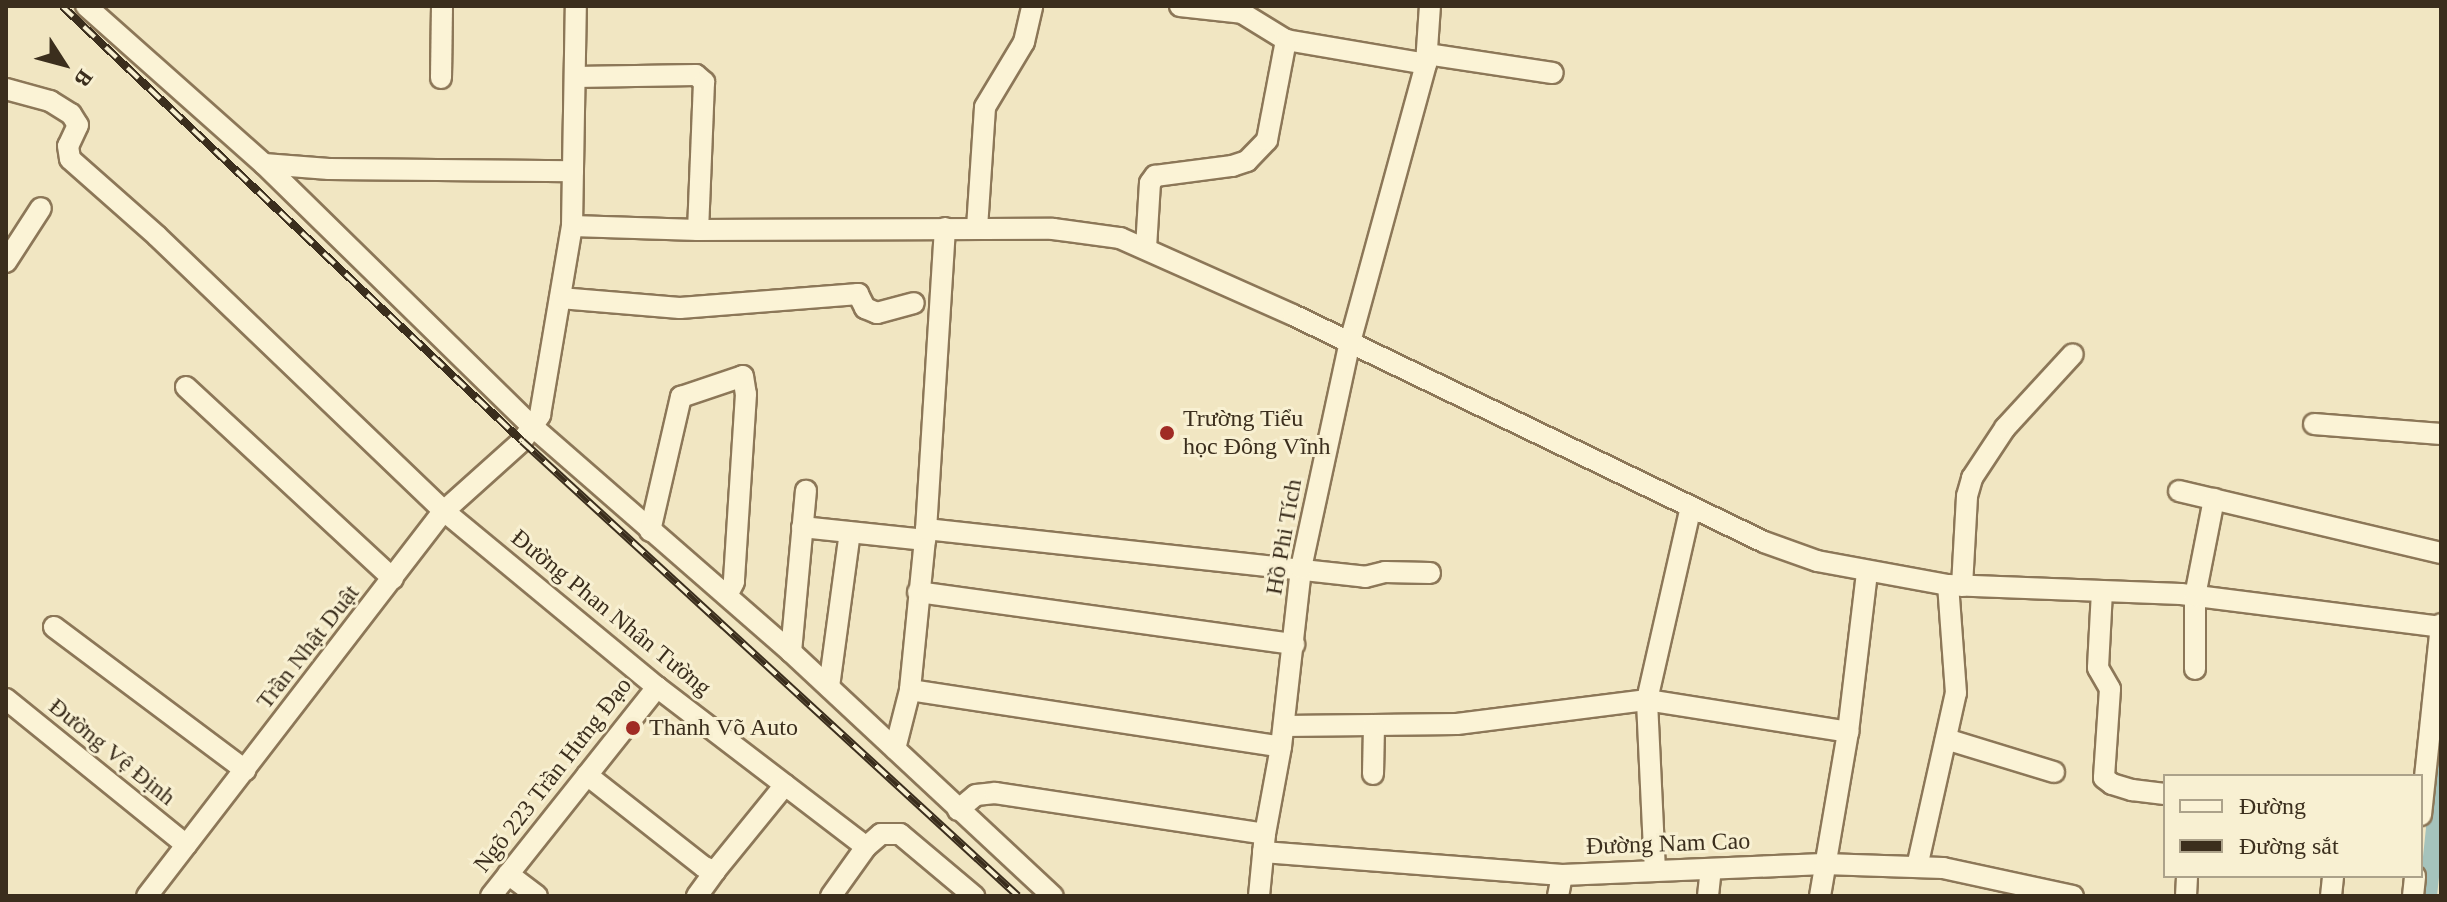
<!DOCTYPE html>
<meta charset="utf-8">
<style>
body{margin:0}
#map{position:relative;width:2447px;height:902px;overflow:hidden;background:#f1e6c2;font-family:Georgia,serif}
div>[style]{position:absolute}
.canal>*{height:18px;margin:-9px;padding:0 9px;transform-origin:9px;border-radius:9px;background:#a5c3bc}
.roads{filter:drop-shadow(2px 0 #8c7758) drop-shadow(-2px 0 #8c7758) drop-shadow(0 2px #8c7758) drop-shadow(0 -2px #8c7758)}
.minor>*{height:20px;margin:-10px;padding:0 10px;transform-origin:10px;border-radius:10px;background:#fbf3d6}
.rail>*{height:8px;margin-top:-4px;transform-origin:0;background:repeating-linear-gradient(90deg,#f8f0d2 0 15px,#3b2e1d 0 30px);box-sizing:border-box;border-block:2px solid #3b2e1d}
.dots>*{width:22px;height:22px;translate:-50% -50%;box-sizing:border-box;border:4px solid #f8f0d2;border-radius:50%}
span{translate:-50% -50%;white-space:nowrap;text-align:center;line-height:1.15;-webkit-text-stroke:6px #f8f0d2;paint-order:stroke}
.poi-label{font-size:24px;color:#3b2e1d}
.left{translate:0 -50%;text-align:left}
.street-label{font-size:24px;color:#3b2e1d}
.frame{position:absolute;inset:0;border:8px solid #3b2e1d;pointer-events:none}
.legend{position:absolute;left:2163px;top:774px;width:260px;height:104px;box-sizing:border-box;background:#f8f0d2;border:2px solid #aca28a;margin:0;padding:10px 14px;list-style:none;font-size:24px;color:#3b2e1d}
.legend li{display:flex;align-items:center;gap:16px;height:40px}
.legend b{width:40px;border:2px solid #aca28a}
.north{position:absolute;left:24px;top:24px;width:80px;height:80px;-webkit-text-stroke:6px #f8f0d2;paint-order:stroke;rotate:126deg;font-size:22px;font-weight:700;line-height:32px;text-align:center;color:#3b2e1d}
.north::after{content:'';display:block;margin:auto;width:28px;height:36px;background:#3b2e1d;clip-path:polygon(50% 0,100% 100%,50% 72%,0 100%)}
</style>
<div id="map">
<div class="canal">
<div style="left:2428px;top:896px;width:127px;rotate:-84.1deg"></div>
</div>
<div class="roads">
<div class="minor">
<div style="left:86px;top:6px;width:238px;rotate:41.6deg"></div>
<div style="left:264px;top:164px;width:375px;rotate:44.4deg"></div>
<div style="left:532px;top:426px;width:344px;rotate:41.1deg"></div>
<div style="left:791px;top:652px;width:358px;rotate:43deg"></div>
<div style="left:1180px;top:6px;width:62px;rotate:6.4deg"></div>
<div style="left:1242px;top:13px;width:52px;rotate:31.5deg"></div>
<div style="left:1286px;top:40px;width:142px;rotate:9.7deg"></div>
<div style="left:1427px;top:54px;width:127px;rotate:8.6deg"></div>
<div style="left:575px;top:77px;width:121px;rotate:-0.9deg"></div>
<div style="left:696px;top:75px;width:11px;rotate:41deg"></div>
<div style="left:704px;top:82px;width:148px;rotate:92.3deg"></div>
<div style="left:441px;top:78px;width:72px;rotate:-89.2deg"></div>
<div style="left:6px;top:89px;width:46px;rotate:15.3deg"></div>
<div style="left:50px;top:101px;width:25px;rotate:32deg"></div>
<div style="left:71px;top:114px;width:13px;rotate:58deg"></div>
<div style="left:78px;top:125px;width:23px;rotate:115deg"></div>
<div style="left:68px;top:146px;width:13px;rotate:81deg"></div>
<div style="left:70px;top:159px;width:116px;rotate:41.5deg"></div>
<div style="left:157px;top:236px;width:397px;rotate:43.8deg"></div>
<div style="left:444px;top:511px;width:276px;rotate:39.6deg"></div>
<div style="left:657px;top:687px;width:263px;rotate:37.4deg"></div>
<div style="left:866px;top:847px;width:20px;rotate:-41deg"></div>
<div style="left:881px;top:834px;width:19px"></div>
<div style="left:900px;top:834px;width:97px;rotate:40deg"></div>
<div style="left:264px;top:164px;width:65px;rotate:4.4deg"></div>
<div style="left:329px;top:169px;width:244px;rotate:0.5deg"></div>
<div style="left:572px;top:226px;width:126px;rotate:1.8deg"></div>
<div style="left:698px;top:230px;width:355px;rotate:-0.2deg"></div>
<div style="left:1053px;top:229px;width:68px;rotate:7.7deg"></div>
<div style="left:1120px;top:238px;width:189px;rotate:24deg"></div>
<div style="left:1293px;top:315px;width:523px;rotate:25.73deg"></div>
<div style="left:1764px;top:542px;width:56px;rotate:19.7deg"></div>
<div style="left:1817px;top:561px;width:133px;rotate:10.4deg"></div>
<div style="left:1948px;top:585px;width:233px;rotate:2.2deg"></div>
<div style="left:2181px;top:594px;width:262px;rotate:7.2deg"></div>
<div style="left:945px;top:228px;width:302px;rotate:93.6deg"></div>
<div style="left:926px;top:529px;width:162px;rotate:95.7deg"></div>
<div style="left:910px;top:690px;width:375px;rotate:8.7deg"></div>
<div style="left:977px;top:228px;width:121px;rotate:-86.2deg"></div>
<div style="left:985px;top:107px;width:76px;rotate:-59deg"></div>
<div style="left:1024px;top:42px;width:37px;rotate:-77deg"></div>
<div style="left:1146px;top:248px;width:65px;rotate:-86.5deg"></div>
<div style="left:1150px;top:183px;width:9px;rotate:-54deg"></div>
<div style="left:1155px;top:176px;width:78px;rotate:-7.4deg"></div>
<div style="left:1232px;top:166px;width:16px;rotate:-18deg"></div>
<div style="left:1247px;top:161px;width:29px;rotate:-46deg"></div>
<div style="left:1267px;top:140px;width:102px;rotate:-79.2deg"></div>
<div style="left:6px;top:262px;width:64px;rotate:-57.1deg"></div>
<div style="left:560px;top:298px;width:120px;rotate:4.8deg"></div>
<div style="left:680px;top:308px;width:179px;rotate:-4.5deg"></div>
<div style="left:858px;top:294px;width:16px;rotate:63deg"></div>
<div style="left:865px;top:308px;width:13px;rotate:23deg"></div>
<div style="left:877px;top:313px;width:38px;rotate:-15deg"></div>
<div style="left:186px;top:387px;width:282px;rotate:42.8deg"></div>
<div style="left:2314px;top:424px;width:127px;rotate:4.5deg"></div>
<div style="left:2179px;top:491px;width:269px;rotate:13.3deg"></div>
<div style="left:802px;top:527px;width:124px;rotate:6deg"></div>
<div style="left:926px;top:529px;width:442px;rotate:6.2deg"></div>
<div style="left:1365px;top:577px;width:21px;rotate:-14deg"></div>
<div style="left:1385px;top:572px;width:45px;rotate:1.3deg"></div>
<div style="left:650px;top:531px;width:138px;rotate:-77deg"></div>
<div style="left:681px;top:397px;width:65px;rotate:-18.7deg"></div>
<div style="left:743px;top:376px;width:18px;rotate:81deg"></div>
<div style="left:746px;top:394px;width:188px;rotate:93.7deg"></div>
<div style="left:734px;top:582px;width:15px;rotate:118deg"></div>
<div style="left:1962px;top:586px;width:90px;rotate:-86.8deg"></div>
<div style="left:1967px;top:496px;width:19px;rotate:-74deg"></div>
<div style="left:1972px;top:478px;width:60px;rotate:-56.6deg"></div>
<div style="left:2005px;top:428px;width:100px;rotate:-47.4deg"></div>
<div style="left:2102px;top:591px;width:77px;rotate:93deg"></div>
<div style="left:2098px;top:668px;width:24px;rotate:60deg"></div>
<div style="left:2110px;top:689px;width:89px;rotate:93.9deg"></div>
<div style="left:2104px;top:778px;width:10px;rotate:37deg"></div>
<div style="left:2112px;top:784px;width:21px;rotate:17deg"></div>
<div style="left:2132px;top:790px;width:33px;rotate:7deg"></div>
<div style="left:918px;top:592px;width:380px;rotate:7.9deg"></div>
<div style="left:54px;top:627px;width:239px;rotate:36.8deg"></div>
<div style="left:791px;top:652px;width:162px;rotate:-84.7deg"></div>
<div style="left:2195px;top:669px;width:73px;rotate:-90deg"></div>
<div style="left:2195px;top:596px;width:99px;rotate:-78.9deg"></div>
<div style="left:829px;top:687px;width:156px;rotate:-82.3deg"></div>
<div style="left:6px;top:699px;width:232px;rotate:39deg"></div>
<div style="left:1284px;top:726px;width:173px;rotate:-0.7deg"></div>
<div style="left:1457px;top:724px;width:192px;rotate:-7.2deg"></div>
<div style="left:1647px;top:700px;width:204px;rotate:9deg"></div>
<div style="left:1946px;top:739px;width:113px;rotate:17deg"></div>
<div style="left:895px;top:749px;width:61px;rotate:-75.7deg"></div>
<div style="left:1373px;top:774px;width:49px;rotate:-88.8deg"></div>
<div style="left:587px;top:775px;width:149px;rotate:38.2deg"></div>
<div style="left:704px;top:867px;width:12px;rotate:20deg"></div>
<div style="left:715px;top:871px;width:111px;rotate:-50.9deg"></div>
<div style="left:958px;top:810px;width:23px;rotate:-40deg"></div>
<div style="left:976px;top:795px;width:19px;rotate:-6deg"></div>
<div style="left:995px;top:793px;width:273px;rotate:8.6deg"></div>
<div style="left:2421px;top:815px;width:192px;rotate:-84deg"></div>
<div style="left:1263px;top:852px;width:300px;rotate:4.4deg"></div>
<div style="left:1562px;top:875px;width:262px;rotate:-2.4deg"></div>
<div style="left:1824px;top:864px;width:119px;rotate:1.9deg"></div>
<div style="left:1943px;top:868px;width:133px;rotate:12.2deg"></div>
<div style="left:1917px;top:867px;width:178px;rotate:-77.4deg"></div>
<div style="left:1956px;top:693px;width:108px;rotate:-94.2deg"></div>
<div style="left:1655px;top:871px;width:171px;rotate:-92.7deg"></div>
<div style="left:1647px;top:700px;width:198px;rotate:-77.2deg"></div>
<div style="left:508px;top:874px;width:36px;rotate:37deg"></div>
<div style="left:147px;top:896px;width:486px;rotate:-52.4deg"></div>
<div style="left:444px;top:511px;width:105px;rotate:-41.9deg"></div>
<div style="left:522px;top:441px;width:32px;rotate:-55deg"></div>
<div style="left:540px;top:415px;width:192px;rotate:-80.4deg"></div>
<div style="left:572px;top:226px;width:220px;rotate:-89deg"></div>
<div style="left:491px;top:896px;width:267px;rotate:-51.5deg"></div>
<div style="left:697px;top:896px;width:31px;rotate:-54deg"></div>
<div style="left:831px;top:896px;width:60px;rotate:-54.5deg"></div>
<div style="left:1259px;top:896px;width:62px;rotate:-84.5deg"></div>
<div style="left:1265px;top:834px;width:88px;rotate:-79.6deg"></div>
<div style="left:1281px;top:747px;width:180px;rotate:-83.6deg"></div>
<div style="left:1301px;top:568px;width:231px;rotate:-77.8deg"></div>
<div style="left:1350px;top:342px;width:288px;rotate:-74.7deg"></div>
<div style="left:1426px;top:64px;width:58px;rotate:-86.1deg"></div>
<div style="left:1558px;top:896px;width:21px;rotate:-79deg"></div>
<div style="left:1708px;top:896px;width:27px;rotate:-84deg"></div>
<div style="left:1820px;top:896px;width:166px;rotate:-80.3deg"></div>
<div style="left:1848px;top:732px;width:161px;rotate:-83.2deg"></div>
<div style="left:2186px;top:896px;width:20px;rotate:-87deg"></div>
<div style="left:2331px;top:896px;width:20px;rotate:-84deg"></div>
<div style="left:2413px;top:896px;width:20px;rotate:-84deg"></div>
</div>
</div>
<div class="rail">
<div style="left:62px;top:6px;width:633px;rotate:43.4deg"></div>
<div style="left:522px;top:441px;width:673px;rotate:42.53deg"></div>
</div>
<div class="dots">
<div style="left:1167px;top:433px;background:#a02b24"></div>
<div style="left:633px;top:728px;background:#a02b24"></div>
</div>
<div class="poi-label">
<span class="left" style="left:1183px;top:433px">Trường Tiểu<br>học Đông Vĩnh</span>
<span class="left" style="left:649px;top:728px">Thanh Võ Auto</span>
</div>
<div class="street-label">
<span style="left:1284px;top:537px;rotate:-80deg">Hồ Phi Tích</span>
<span style="left:611px;top:613px;rotate:39deg">Đường Phan Nhân Tường</span>
<span style="left:308px;top:647px;rotate:-52deg">Trần Nhật Duật</span>
<span style="left:112px;top:752px;rotate:39deg">Đường Vệ Định</span>
<span style="left:553px;top:775px;rotate:-52deg">Ngõ 223 Trần Hưng Đạo</span>
<span style="left:1668px;top:844px;rotate:-2deg">Đường Nam Cao</span>
</div>
<div class="frame"></div>
<ul class="legend">
<li><b style="height:10px;background:#fbf3d6"></b>Đường</li>
<li><b style="height:10px;background:#3b2e1d"></b>Đường sắt</li>
</ul>
<div class="north">B</div>
</div>
